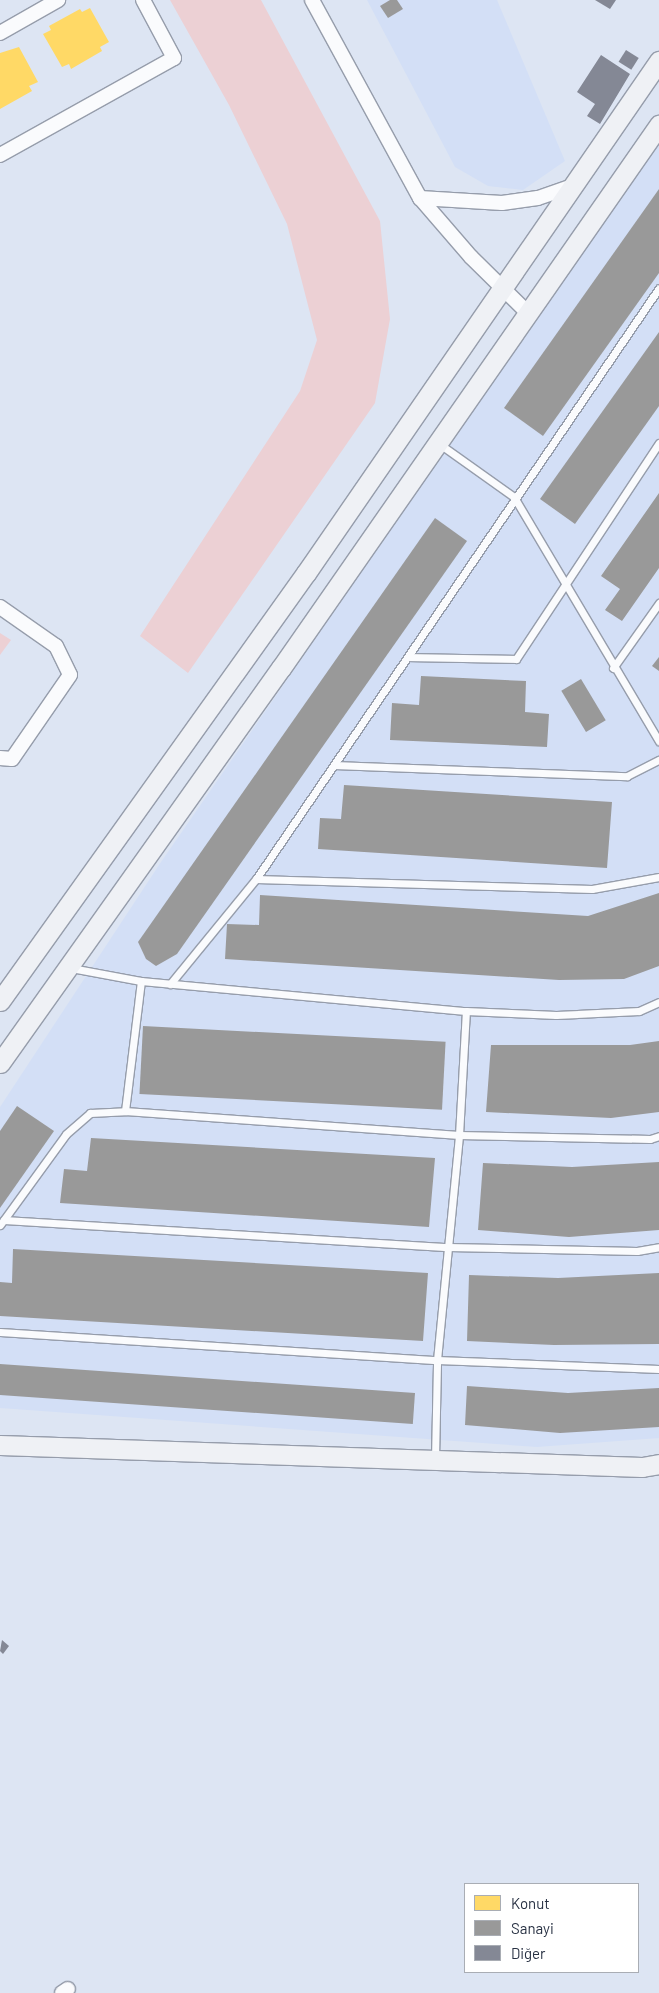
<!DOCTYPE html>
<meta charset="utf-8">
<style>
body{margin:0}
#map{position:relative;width:659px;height:1993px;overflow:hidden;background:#dde5f3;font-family:Barlow,sans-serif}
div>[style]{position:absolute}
.built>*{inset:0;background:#d3dff6}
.green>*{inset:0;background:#ecd0d4}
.homes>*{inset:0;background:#ffd966}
.industry>*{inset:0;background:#999;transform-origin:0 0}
.building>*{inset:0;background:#848895;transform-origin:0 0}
.roads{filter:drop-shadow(1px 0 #969dab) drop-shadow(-1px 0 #969dab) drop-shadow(0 1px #969dab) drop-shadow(0 -1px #969dab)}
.lane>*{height:7px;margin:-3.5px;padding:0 3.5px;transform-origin:3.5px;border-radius:3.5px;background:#fafbfd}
.street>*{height:14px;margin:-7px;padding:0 7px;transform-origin:7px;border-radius:7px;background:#fafbfd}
.secondary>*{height:19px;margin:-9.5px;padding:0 9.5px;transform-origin:9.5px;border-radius:9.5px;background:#eff1f5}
span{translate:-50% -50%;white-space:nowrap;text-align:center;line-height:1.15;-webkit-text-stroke:5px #fff;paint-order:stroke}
.legend{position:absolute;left:464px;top:1883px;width:175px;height:90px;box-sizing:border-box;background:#fff;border:1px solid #a9adb4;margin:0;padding:6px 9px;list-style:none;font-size:15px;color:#283143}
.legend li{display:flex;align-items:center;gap:10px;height:25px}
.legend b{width:25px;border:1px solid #a9adb4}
</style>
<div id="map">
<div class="built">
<div style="clip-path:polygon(367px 0,497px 0,565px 161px,523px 190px,488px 186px,455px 167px)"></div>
<div style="clip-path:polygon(659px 142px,659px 1438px,537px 1447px,0 1408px,0 1107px,161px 862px)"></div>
</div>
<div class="green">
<div style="clip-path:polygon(170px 0,261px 0,380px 221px,390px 319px,375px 403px,188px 673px,140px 636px,300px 391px,317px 340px,287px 224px,229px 105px)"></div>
<div style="clip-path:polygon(0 633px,11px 640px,0 655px)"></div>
</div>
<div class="homes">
<div style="clip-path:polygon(90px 8px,109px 42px,100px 47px,102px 51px,71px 69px,69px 64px,62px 67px,43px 34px,51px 30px,49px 26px,80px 9px,82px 12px)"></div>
<div style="clip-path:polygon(19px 47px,38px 82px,29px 86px,32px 91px,0 109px,0 53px)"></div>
</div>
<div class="industry">
<div style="clip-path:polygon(390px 0,397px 0,403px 9px,388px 18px,380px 6px)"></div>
<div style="clip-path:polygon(659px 189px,659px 273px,543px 436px,504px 408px)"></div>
<div style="clip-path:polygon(659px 332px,659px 406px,575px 524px,540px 499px)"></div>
<div style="clip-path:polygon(659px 493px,659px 568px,622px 621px,605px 610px,620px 589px,601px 576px)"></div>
<div style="clip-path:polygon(435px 518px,467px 541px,177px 954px,156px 966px,146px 959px,138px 942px)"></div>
<div style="clip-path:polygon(659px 657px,659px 671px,652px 666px)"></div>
<div style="clip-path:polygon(421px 676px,526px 681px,525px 712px,549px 714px,547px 747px,390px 740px,392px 703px,419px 705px)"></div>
<div style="left:581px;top:679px;width:48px;height:23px;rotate:59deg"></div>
<div style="clip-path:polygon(344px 785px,612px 802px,607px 868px,318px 849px,320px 818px,341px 819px)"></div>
<div style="clip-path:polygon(659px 893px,659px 966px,624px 979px,559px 980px,225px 959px,227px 924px,259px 925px,260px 895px,588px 916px)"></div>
<div style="left:143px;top:1026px;width:303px;height:68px;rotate:3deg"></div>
<div style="clip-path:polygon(659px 1041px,659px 1112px,611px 1118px,486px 1112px,491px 1045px,630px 1045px)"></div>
<div style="clip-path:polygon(17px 1106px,54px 1131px,0 1208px,0 1131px)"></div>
<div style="clip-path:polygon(91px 1138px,435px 1158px,429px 1227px,60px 1203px,64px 1169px,87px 1171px)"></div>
<div style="clip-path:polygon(659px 1162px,659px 1230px,569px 1237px,478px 1230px,483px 1163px,572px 1167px)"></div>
<div style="clip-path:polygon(13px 1249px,428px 1273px,423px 1341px,0 1316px,0 1282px,12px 1283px)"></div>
<div style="clip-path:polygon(659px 1273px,659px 1344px,554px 1345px,467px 1341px,469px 1275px,558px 1278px)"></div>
<div style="left:0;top:1364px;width:416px;height:31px;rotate:4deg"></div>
<div style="clip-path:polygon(467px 1386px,568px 1393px,659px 1388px,659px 1427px,560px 1433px,465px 1425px)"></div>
</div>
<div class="building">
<div style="clip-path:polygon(595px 0,616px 0,610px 9px)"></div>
<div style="left:626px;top:50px;width:15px;height:14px;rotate:32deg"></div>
<div style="clip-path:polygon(601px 55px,630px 74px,600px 124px,587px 116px,595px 104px,577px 92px)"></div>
<div style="clip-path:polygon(2px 1640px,9px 1646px,3px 1654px,0 1651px)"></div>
</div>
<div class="roads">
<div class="lane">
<div style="left:438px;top:443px;width:93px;rotate:35.4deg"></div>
<div style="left:514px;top:497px;width:284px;rotate:59.3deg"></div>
<div style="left:409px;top:657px;width:107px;rotate:1.1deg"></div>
<div style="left:516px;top:659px;width:259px;rotate:-56.5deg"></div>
<div style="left:613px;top:668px;width:80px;rotate:-54.7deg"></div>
<div style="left:334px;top:765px;width:293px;rotate:2.2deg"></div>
<div style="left:627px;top:776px;width:36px;rotate:-27deg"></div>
<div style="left:256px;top:879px;width:336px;rotate:1.7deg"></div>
<div style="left:592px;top:889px;width:68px;rotate:-10.2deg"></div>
<div style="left:71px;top:968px;width:71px;rotate:10.5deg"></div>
<div style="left:141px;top:981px;width:326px;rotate:5.3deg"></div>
<div style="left:466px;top:1011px;width:90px;rotate:2.5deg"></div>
<div style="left:556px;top:1015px;width:83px;rotate:-2.8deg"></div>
<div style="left:639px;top:1011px;width:22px;rotate:-24deg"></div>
<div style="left:170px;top:984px;width:136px;rotate:-50.7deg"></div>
<div style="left:256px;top:879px;width:715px;rotate:-55.71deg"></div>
<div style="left:125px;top:1111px;width:335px;rotate:4.1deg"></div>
<div style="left:459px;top:1135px;width:191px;rotate:1.2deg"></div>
<div style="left:650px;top:1139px;width:9px;rotate:-18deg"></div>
<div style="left:4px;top:1220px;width:445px;rotate:3.5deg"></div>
<div style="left:448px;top:1247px;width:189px;rotate:1.2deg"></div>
<div style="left:637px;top:1251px;width:22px;rotate:-10deg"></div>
<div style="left:0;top:1225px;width:112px;rotate:-54deg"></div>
<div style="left:66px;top:1134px;width:32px;rotate:-41deg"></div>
<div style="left:90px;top:1113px;width:35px;rotate:-3deg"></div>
<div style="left:125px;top:1111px;width:131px;rotate:-83deg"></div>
<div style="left:0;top:1332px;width:438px;rotate:3.7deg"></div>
<div style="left:437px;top:1360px;width:222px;rotate:2.3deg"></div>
<div style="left:435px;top:1459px;width:99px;rotate:-88.8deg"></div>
<div style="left:437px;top:1360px;width:226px;rotate:-84.4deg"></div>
<div style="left:459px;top:1135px;width:124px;rotate:-86.8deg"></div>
</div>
<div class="street">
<div style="left:312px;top:0;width:226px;rotate:61.4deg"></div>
<div style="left:420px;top:198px;width:78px;rotate:49.2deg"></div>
<div style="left:471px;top:257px;width:78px;rotate:44.5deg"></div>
<div style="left:0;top:33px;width:67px;rotate:-29.6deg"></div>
<div style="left:0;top:155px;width:199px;rotate:-29.1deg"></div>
<div style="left:174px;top:58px;width:66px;rotate:-118.1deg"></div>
<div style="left:420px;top:198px;width:82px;rotate:3.5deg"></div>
<div style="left:502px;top:203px;width:36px;rotate:-8deg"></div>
<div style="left:538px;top:198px;width:37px;rotate:-19deg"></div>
<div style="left:0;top:607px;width:68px;rotate:34.9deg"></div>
<div style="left:56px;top:646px;width:32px;rotate:64deg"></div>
<div style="left:70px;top:675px;width:102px;rotate:124.6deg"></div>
<div style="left:12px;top:759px;width:12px;rotate:-175deg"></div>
<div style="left:62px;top:1993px;width:7px;rotate:-34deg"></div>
</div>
<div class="secondary">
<div style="left:0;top:1001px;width:526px;rotate:-54.44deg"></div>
<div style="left:306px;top:573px;width:622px;rotate:-55.42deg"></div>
<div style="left:0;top:1063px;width:485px;rotate:-54.6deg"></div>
<div style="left:281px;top:668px;width:662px;rotate:-55.16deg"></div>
<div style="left:0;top:1445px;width:642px;rotate:1.96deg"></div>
<div style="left:642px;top:1467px;width:17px;rotate:-10deg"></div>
</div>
</div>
<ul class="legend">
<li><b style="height:14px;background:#ffd966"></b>Konut</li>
<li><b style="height:14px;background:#999"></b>Sanayi</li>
<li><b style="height:14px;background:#848895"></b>Diğer</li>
</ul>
</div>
